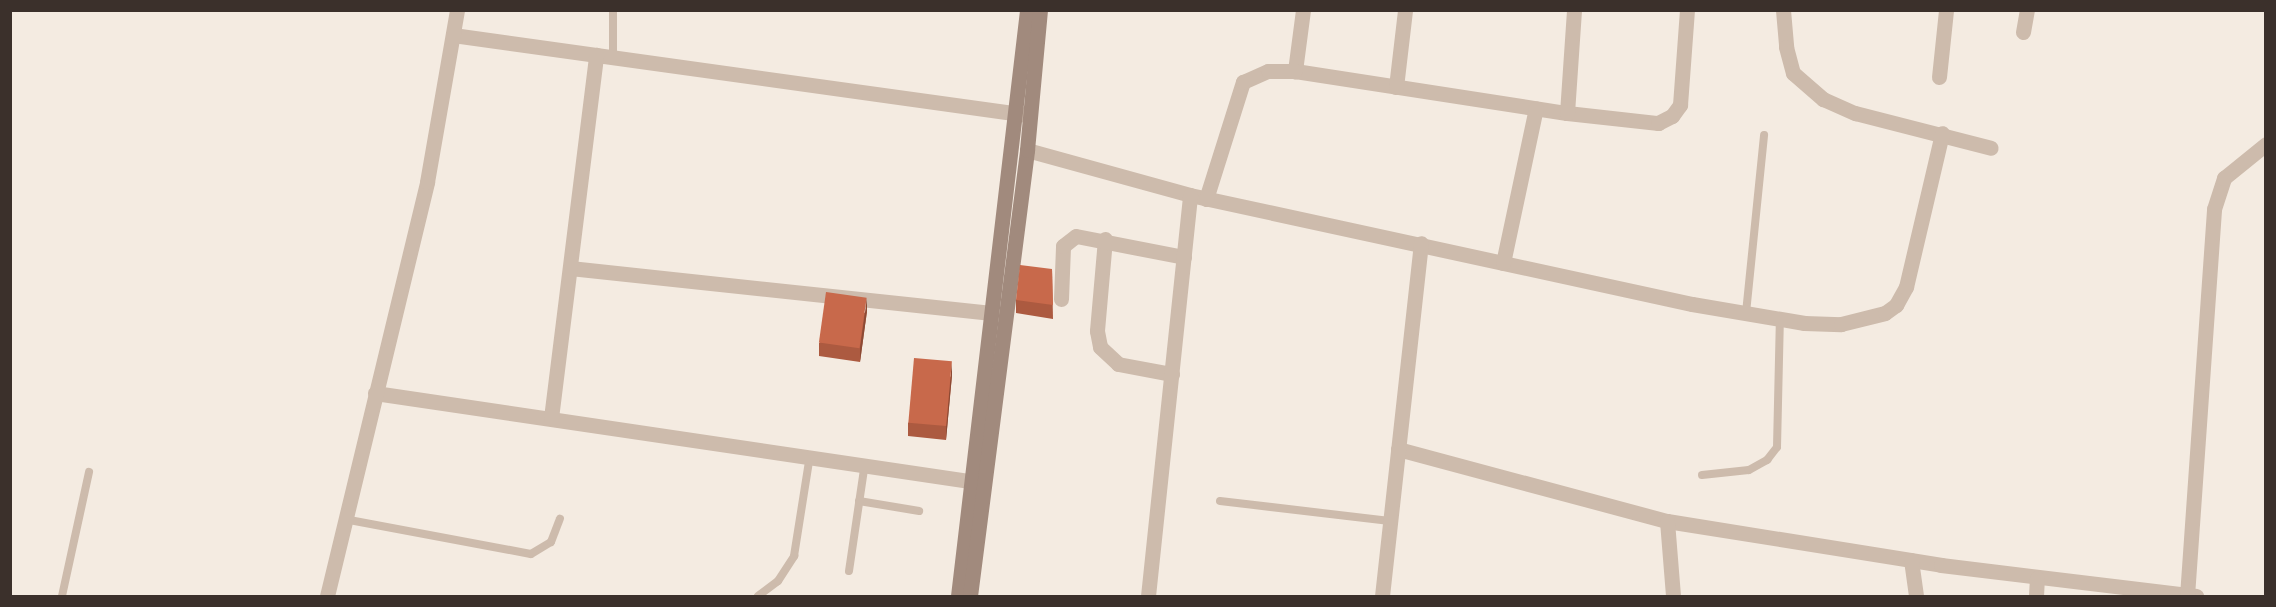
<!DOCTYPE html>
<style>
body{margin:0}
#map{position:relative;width:2276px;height:607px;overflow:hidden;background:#f4ebe1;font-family:Jost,sans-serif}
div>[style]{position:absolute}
.lane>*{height:8px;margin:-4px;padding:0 4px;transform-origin:4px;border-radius:4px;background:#cdbbac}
.street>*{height:15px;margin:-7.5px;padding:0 7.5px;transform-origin:7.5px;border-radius:7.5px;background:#cdbbac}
.secondary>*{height:15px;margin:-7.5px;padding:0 7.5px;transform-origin:7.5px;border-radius:7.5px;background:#a18a7d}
.wall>*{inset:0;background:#ac5a40}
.shaded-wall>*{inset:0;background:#8c4a34}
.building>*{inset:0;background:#c8694b;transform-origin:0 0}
span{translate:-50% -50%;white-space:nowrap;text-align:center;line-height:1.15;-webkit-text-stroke:6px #fbf5ee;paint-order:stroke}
.frame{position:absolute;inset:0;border:12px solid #3b302b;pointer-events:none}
</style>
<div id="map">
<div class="lane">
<div style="left:613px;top:57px;width:47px;rotate:-90deg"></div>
<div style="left:1746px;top:313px;width:179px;rotate:-84.2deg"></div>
<div style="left:1702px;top:475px;width:47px;rotate:-6.1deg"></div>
<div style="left:1749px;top:470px;width:21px;rotate:-29deg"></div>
<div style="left:1767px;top:460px;width:16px;rotate:-52deg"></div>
<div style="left:1777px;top:447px;width:128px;rotate:-88.7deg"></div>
<div style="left:859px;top:501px;width:61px;rotate:9.5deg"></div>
<div style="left:1220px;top:501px;width:171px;rotate:6.7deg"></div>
<div style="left:344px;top:519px;width:190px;rotate:10.6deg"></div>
<div style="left:531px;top:554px;width:23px;rotate:-31deg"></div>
<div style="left:551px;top:542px;width:25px;rotate:-69deg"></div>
<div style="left:849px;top:571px;width:109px;rotate:-81.6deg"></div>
<div style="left:62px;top:596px;width:127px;rotate:-77.7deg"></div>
<div style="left:758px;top:596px;width:25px;rotate:-37deg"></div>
<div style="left:778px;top:581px;width:30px;rotate:-57deg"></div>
<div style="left:794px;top:556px;width:102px;rotate:-81deg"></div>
</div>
<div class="street">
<div style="left:1303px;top:10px;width:62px;rotate:97.5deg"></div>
<div style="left:1295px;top:71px;width:275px;rotate:8.8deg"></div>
<div style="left:1567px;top:113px;width:92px;rotate:6.3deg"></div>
<div style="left:1658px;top:123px;width:16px;rotate:-27deg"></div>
<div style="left:1672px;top:116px;width:14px;rotate:-54deg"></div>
<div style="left:1680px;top:105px;width:95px;rotate:-85.8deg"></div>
<div style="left:1783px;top:10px;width:37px;rotate:85deg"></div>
<div style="left:1786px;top:47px;width:27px;rotate:75deg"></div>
<div style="left:1793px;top:73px;width:40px;rotate:41deg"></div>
<div style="left:1823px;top:99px;width:35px;rotate:24deg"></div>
<div style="left:1855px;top:113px;width:140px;rotate:14.4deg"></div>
<div style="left:2023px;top:32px;width:22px;rotate:-80deg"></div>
<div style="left:453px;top:35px;width:580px;rotate:7.93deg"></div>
<div style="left:1939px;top:77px;width:67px;rotate:-84deg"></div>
<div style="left:1396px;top:87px;width:78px;rotate:-83.3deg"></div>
<div style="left:1567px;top:113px;width:103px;rotate:-86.1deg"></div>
<div style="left:1027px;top:150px;width:169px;rotate:15.4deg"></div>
<div style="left:1190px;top:195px;width:514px;rotate:12.25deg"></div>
<div style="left:1692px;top:304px;width:114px;rotate:9.6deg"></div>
<div style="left:1804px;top:323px;width:37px;rotate:2deg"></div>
<div style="left:1841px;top:324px;width:45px;rotate:-14deg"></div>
<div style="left:1885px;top:313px;width:14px;rotate:-36deg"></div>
<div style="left:1896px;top:305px;width:21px;rotate:-61deg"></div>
<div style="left:1906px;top:287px;width:158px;rotate:-76.8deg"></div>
<div style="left:1206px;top:199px;width:123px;rotate:-72.5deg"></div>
<div style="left:1243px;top:82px;width:27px;rotate:-24deg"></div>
<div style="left:1268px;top:71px;width:27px"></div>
<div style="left:1105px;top:239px;width:92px;rotate:95deg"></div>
<div style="left:1097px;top:331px;width:16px;rotate:79deg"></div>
<div style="left:1100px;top:347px;width:25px;rotate:43deg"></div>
<div style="left:1118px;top:364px;width:55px;rotate:10.5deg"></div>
<div style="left:1503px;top:263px;width:158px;rotate:-78deg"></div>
<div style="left:570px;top:268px;width:424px;rotate:6.1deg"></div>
<div style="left:1061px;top:299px;width:53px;rotate:-87.8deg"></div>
<div style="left:1063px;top:246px;width:16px;rotate:-38deg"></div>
<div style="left:1076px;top:236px;width:110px;rotate:11deg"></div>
<div style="left:375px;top:393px;width:615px;rotate:8.42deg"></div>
<div style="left:551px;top:418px;width:366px;rotate:-82.9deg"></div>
<div style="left:1398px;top:449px;width:278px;rotate:15deg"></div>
<div style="left:1667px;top:521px;width:278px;rotate:9.1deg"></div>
<div style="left:1941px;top:565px;width:257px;rotate:6.9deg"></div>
<div style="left:1667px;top:521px;width:75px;rotate:85.4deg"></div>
<div style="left:1911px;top:560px;width:36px;rotate:82deg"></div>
<div style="left:327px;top:596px;width:426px;rotate:-76.4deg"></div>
<div style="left:427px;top:182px;width:175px;rotate:-80.1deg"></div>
<div style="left:1148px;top:596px;width:403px;rotate:-84deg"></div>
<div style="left:1382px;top:596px;width:355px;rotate:-83.7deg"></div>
<div style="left:2036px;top:596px;width:18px;rotate:-87deg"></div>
<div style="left:2187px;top:596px;width:388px;rotate:-86deg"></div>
<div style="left:2214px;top:209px;width:33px;rotate:-72deg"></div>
<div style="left:2224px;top:178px;width:54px;rotate:-39deg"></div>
</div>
<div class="secondary">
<div style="left:958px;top:596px;width:590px;rotate:-83.28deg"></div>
<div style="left:970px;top:596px;width:450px;rotate:-82.7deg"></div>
<div style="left:1027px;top:150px;width:141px;rotate:-84.7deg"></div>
</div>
<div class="wall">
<div style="clip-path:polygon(1052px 269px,1053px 319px,1016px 313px,1016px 300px)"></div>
<div style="clip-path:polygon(867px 311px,860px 362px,819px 356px,819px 343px)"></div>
<div style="clip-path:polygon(952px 375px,946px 440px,908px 436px,908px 423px)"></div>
</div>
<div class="shaded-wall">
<div style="clip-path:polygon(867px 298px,867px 311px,860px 362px,860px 348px)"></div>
<div style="clip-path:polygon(952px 361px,952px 375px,946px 440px,946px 426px)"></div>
</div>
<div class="building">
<div style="clip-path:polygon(1020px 265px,1052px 269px,1053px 305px,1016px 300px)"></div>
<div style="left:826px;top:292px;width:41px;height:51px;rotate:8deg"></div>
<div style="left:914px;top:358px;width:38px;height:65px;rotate:5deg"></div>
</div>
<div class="frame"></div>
</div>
